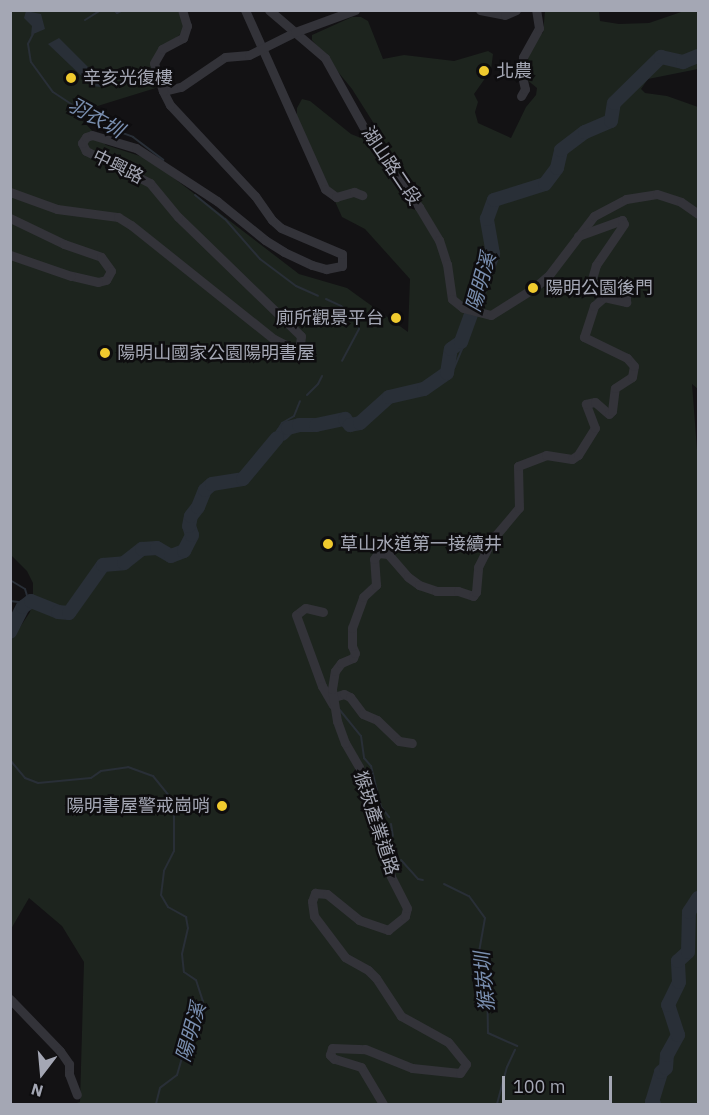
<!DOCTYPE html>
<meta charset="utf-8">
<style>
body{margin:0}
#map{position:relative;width:709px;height:1115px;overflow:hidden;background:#131214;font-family:"IBM Plex Sans","Noto Sans TC",sans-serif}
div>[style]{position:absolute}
.green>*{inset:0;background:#1d241e}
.water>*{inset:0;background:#292f37}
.stream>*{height:2px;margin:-1px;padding:0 1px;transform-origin:1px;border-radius:1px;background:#292f37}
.river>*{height:14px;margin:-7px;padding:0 7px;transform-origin:7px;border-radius:7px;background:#292f37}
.minor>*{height:9px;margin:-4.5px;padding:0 4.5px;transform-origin:4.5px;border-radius:4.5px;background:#333339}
.dots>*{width:16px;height:16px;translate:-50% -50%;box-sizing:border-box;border:3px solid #0e0d0f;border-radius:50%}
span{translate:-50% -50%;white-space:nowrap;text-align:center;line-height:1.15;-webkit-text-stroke:5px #0e0d0f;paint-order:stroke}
.poi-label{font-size:18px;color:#a4a7b4}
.left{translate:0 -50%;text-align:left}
.right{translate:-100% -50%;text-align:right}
.street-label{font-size:18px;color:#a4a7b4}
.water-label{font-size:20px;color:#7a8fb0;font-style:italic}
.frame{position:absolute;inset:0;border:12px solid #a4a7b4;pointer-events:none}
.north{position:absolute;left:12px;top:1043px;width:60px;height:60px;-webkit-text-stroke:4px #0e0d0f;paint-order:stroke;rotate:196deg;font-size:16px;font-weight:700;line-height:24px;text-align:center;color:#a4a7b4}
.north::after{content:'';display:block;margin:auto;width:21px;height:27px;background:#a4a7b4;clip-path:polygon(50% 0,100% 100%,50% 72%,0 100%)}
.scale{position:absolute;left:502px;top:1076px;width:110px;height:27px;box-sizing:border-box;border:3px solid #a4a7b4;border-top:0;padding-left:8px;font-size:18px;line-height:21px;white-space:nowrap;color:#a4a7b4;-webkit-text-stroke:4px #0e0d0f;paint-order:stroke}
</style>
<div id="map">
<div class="green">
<div style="clip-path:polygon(11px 11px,178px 11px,184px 25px,183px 32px,154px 56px,159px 87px,75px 113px,106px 145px,149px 159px,299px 274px,347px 288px,408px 332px,410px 279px,365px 229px,342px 217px,297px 117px,297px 108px,302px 99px,310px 101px,351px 134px,361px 138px,374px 137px,378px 130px,352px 89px,312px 40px,312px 35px,352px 17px,361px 17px,368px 21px,383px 59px,404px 55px,454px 61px,488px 51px,493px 54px,491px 70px,474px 94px,478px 102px,475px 112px,478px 123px,511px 138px,526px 107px,536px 95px,537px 88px,526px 79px,525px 58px,539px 34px,543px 33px,545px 11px,599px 11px,600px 21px,619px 24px,649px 23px,684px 11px,698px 11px,698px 69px,648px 79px,641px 89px,645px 93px,667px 96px,698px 107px,698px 389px,692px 384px,698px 462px,698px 1104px,73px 1104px,80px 1102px,84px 962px,62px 926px,29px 898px,11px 929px,11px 641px,30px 612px,33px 598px,33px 583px,27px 571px,10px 554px)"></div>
</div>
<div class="water">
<div style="clip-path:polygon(26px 11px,41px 14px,45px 29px,31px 35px,32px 26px,24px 18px)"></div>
<div style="clip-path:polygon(59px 38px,105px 84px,101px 87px,92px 86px,48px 44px)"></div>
</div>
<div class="stream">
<div style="left:114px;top:10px;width:4px;rotate:45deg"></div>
<div style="left:117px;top:13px;width:7px;rotate:-27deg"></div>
<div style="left:85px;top:20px;width:19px;rotate:-32deg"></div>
<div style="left:33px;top:34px;width:11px;rotate:117deg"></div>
<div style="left:28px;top:44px;width:18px;rotate:81deg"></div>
<div style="left:31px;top:62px;width:37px;rotate:54deg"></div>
<div style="left:53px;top:92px;width:64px;rotate:33.4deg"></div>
<div style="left:106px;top:127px;width:29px;rotate:20deg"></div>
<div style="left:133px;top:137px;width:38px;rotate:37deg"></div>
<div style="left:195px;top:195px;width:38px;rotate:39deg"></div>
<div style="left:225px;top:219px;width:53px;rotate:48.8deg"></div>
<div style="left:260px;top:259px;width:45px;rotate:36.9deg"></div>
<div style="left:296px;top:286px;width:24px;rotate:24deg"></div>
<div style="left:326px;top:299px;width:17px;rotate:25deg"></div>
<div style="left:341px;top:306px;width:16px;rotate:38deg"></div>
<div style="left:354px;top:316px;width:9px;rotate:63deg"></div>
<div style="left:358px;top:324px;width:5px;rotate:79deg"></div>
<div style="left:359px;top:329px;width:36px;rotate:118deg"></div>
<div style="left:447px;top:373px;width:9px;rotate:-36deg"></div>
<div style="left:454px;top:368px;width:21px;rotate:-67deg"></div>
<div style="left:462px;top:349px;width:7px;rotate:-98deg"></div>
<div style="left:307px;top:395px;width:16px;rotate:-45deg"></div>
<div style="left:318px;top:384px;width:9px;rotate:-63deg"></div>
<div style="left:274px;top:443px;width:7px;rotate:-90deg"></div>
<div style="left:274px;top:436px;width:15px;rotate:-58deg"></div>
<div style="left:282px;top:423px;width:14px;rotate:-30deg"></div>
<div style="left:294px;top:416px;width:16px;rotate:-68deg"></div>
<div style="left:10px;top:580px;width:17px;rotate:31deg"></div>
<div style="left:25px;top:589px;width:14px;rotate:73deg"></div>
<div style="left:10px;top:601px;width:17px;rotate:7deg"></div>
<div style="left:339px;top:709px;width:35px;rotate:51deg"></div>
<div style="left:361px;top:736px;width:22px;rotate:82deg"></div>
<div style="left:364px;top:758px;width:11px;rotate:49deg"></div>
<div style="left:371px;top:766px;width:42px;rotate:76.3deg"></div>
<div style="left:381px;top:807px;width:13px;rotate:51deg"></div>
<div style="left:10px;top:760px;width:23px;rotate:50deg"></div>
<div style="left:25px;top:778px;width:14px;rotate:21deg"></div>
<div style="left:38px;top:783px;width:53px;rotate:-5.4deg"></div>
<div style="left:91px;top:778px;width:12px;rotate:-35deg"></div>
<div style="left:101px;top:771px;width:27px;rotate:-8deg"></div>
<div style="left:128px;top:767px;width:27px;rotate:20deg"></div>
<div style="left:153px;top:776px;width:33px;rotate:51deg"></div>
<div style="left:174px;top:802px;width:49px;rotate:90deg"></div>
<div style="left:174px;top:851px;width:22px;rotate:117deg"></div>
<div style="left:164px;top:871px;width:24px;rotate:97deg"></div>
<div style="left:161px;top:895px;width:14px;rotate:60deg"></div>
<div style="left:168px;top:907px;width:21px;rotate:29deg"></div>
<div style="left:186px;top:917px;width:11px;rotate:80deg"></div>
<div style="left:188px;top:928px;width:27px;rotate:103deg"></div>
<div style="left:182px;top:954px;width:18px;rotate:84deg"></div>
<div style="left:184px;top:972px;width:14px;rotate:34deg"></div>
<div style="left:196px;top:980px;width:22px;rotate:72deg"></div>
<div style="left:203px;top:1001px;width:19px;rotate:102deg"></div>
<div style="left:199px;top:1020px;width:13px;rotate:132deg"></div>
<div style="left:190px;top:1030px;width:47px;rotate:106.1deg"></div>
<div style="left:177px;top:1075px;width:21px;rotate:143deg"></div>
<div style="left:160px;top:1088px;width:16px;rotate:104deg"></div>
<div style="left:391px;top:824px;width:12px;rotate:81deg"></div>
<div style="left:401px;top:860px;width:25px;rotate:48deg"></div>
<div style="left:418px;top:879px;width:5px;rotate:11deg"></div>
<div style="left:444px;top:884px;width:28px;rotate:26deg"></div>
<div style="left:469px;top:896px;width:27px;rotate:54deg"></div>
<div style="left:485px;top:918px;width:35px;rotate:100deg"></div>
<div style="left:479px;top:952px;width:22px;rotate:68deg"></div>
<div style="left:487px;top:972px;width:61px;rotate:89.1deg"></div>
<div style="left:488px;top:1033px;width:32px;rotate:24deg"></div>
<div style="left:497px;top:1104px;width:38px;rotate:-75deg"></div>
<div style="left:507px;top:1067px;width:19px;rotate:-65deg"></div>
</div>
<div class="river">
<div style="left:282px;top:434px;width:8px;rotate:-45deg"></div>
<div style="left:288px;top:428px;width:11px;rotate:-15deg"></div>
<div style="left:299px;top:425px;width:17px"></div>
<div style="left:316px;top:425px;width:30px;rotate:-12deg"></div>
<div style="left:345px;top:419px;width:8px;rotate:50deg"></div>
<div style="left:350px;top:425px;width:10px;rotate:-11deg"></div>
<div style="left:360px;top:423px;width:39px;rotate:-42deg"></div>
<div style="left:389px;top:397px;width:36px;rotate:-13deg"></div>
<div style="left:424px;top:389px;width:28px;rotate:-35deg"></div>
<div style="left:447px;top:373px;width:24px;rotate:-81deg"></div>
<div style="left:451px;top:349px;width:12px;rotate:-35deg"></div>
<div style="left:461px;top:342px;width:94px;rotate:-70deg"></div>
<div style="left:493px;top:254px;width:36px;rotate:-100deg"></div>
<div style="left:487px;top:219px;width:20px;rotate:-70deg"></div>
<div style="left:494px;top:200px;width:53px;rotate:-17.4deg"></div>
<div style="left:545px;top:184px;width:20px;rotate:-53deg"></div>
<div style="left:557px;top:168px;width:18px;rotate:-77deg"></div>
<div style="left:561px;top:150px;width:30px;rotate:-37deg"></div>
<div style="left:585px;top:132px;width:28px;rotate:-23deg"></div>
<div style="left:611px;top:121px;width:18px;rotate:-81deg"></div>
<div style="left:614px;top:103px;width:66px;rotate:-44.4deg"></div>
<div style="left:661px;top:57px;width:23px;rotate:13deg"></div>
<div style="left:683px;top:62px;width:16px;rotate:-22deg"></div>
<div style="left:10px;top:632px;width:28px;rotate:-63deg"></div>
<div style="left:23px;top:607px;width:10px;rotate:-37deg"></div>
<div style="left:31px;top:601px;width:29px;rotate:22deg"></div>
<div style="left:58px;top:612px;width:11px;rotate:5deg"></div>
<div style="left:69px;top:613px;width:59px;rotate:-54.7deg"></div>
<div style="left:103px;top:565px;width:21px;rotate:-5deg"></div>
<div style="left:124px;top:563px;width:23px;rotate:-38deg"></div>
<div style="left:142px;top:549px;width:15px;rotate:-4deg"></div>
<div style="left:157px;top:548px;width:16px;rotate:30deg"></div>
<div style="left:171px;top:556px;width:14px;rotate:-21deg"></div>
<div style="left:184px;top:551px;width:18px;rotate:-63deg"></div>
<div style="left:192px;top:535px;width:9px;rotate:-108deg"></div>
<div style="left:189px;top:526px;width:10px;rotate:-79deg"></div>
<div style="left:191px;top:516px;width:11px;rotate:-52deg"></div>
<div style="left:198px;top:507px;width:18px;rotate:-68deg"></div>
<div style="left:205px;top:490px;width:9px;rotate:-41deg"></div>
<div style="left:212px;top:484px;width:31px;rotate:-9deg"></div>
<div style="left:243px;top:479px;width:53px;rotate:-50.3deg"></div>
<div style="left:654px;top:1104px;width:3px;rotate:-135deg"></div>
<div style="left:652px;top:1102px;width:31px;rotate:-73deg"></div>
<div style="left:661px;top:1072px;width:6px;rotate:-39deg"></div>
<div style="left:666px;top:1068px;width:13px;rotate:-86deg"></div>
<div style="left:667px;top:1055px;width:23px;rotate:-61deg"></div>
<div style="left:678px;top:1035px;width:32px;rotate:-108deg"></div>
<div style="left:668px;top:1005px;width:25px;rotate:-64deg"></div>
<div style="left:679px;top:982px;width:21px;rotate:-93deg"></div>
<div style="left:678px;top:961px;width:13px;rotate:-42deg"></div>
<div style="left:688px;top:952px;width:40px;rotate:-88.6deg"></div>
<div style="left:689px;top:912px;width:17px;rotate:-57deg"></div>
</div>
<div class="minor">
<div style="left:245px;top:10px;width:196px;rotate:65.9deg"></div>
<div style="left:325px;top:189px;width:14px;rotate:36deg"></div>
<div style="left:336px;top:197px;width:19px;rotate:-16deg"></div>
<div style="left:354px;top:192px;width:9px;rotate:21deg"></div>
<div style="left:269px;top:10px;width:74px;rotate:40.6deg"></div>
<div style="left:325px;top:58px;width:111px;rotate:60.9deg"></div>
<div style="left:379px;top:155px;width:66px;rotate:52.4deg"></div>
<div style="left:419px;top:207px;width:39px;rotate:59deg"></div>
<div style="left:439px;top:240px;width:25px;rotate:72deg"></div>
<div style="left:447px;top:264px;width:35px;rotate:82deg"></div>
<div style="left:452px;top:299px;width:14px;rotate:39deg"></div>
<div style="left:463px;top:308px;width:29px;rotate:14deg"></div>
<div style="left:491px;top:315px;width:51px;rotate:-32.1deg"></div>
<div style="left:534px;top:288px;width:20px;rotate:-41deg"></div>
<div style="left:549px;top:275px;width:74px;rotate:-52.7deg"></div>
<div style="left:594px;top:216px;width:36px;rotate:-28deg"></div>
<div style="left:626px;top:199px;width:31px;rotate:-9deg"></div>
<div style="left:657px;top:194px;width:25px;rotate:18deg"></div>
<div style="left:681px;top:202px;width:21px;rotate:35deg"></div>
<div style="left:480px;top:10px;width:25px;rotate:11deg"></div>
<div style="left:505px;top:15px;width:12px;rotate:-24deg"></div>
<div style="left:163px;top:91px;width:18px;rotate:-13deg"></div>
<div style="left:181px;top:87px;width:53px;rotate:-34.3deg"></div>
<div style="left:225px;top:57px;width:24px;rotate:-5deg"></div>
<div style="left:249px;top:55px;width:51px;rotate:-26.6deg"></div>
<div style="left:295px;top:32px;width:64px;rotate:-20.1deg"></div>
<div style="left:521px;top:96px;width:8px;rotate:-60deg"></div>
<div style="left:525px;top:89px;width:17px;rotate:-103deg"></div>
<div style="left:521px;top:72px;width:15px;rotate:-82deg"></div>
<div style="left:523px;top:57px;width:33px;rotate:-61deg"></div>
<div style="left:539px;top:28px;width:18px;rotate:-99deg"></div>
<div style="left:10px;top:192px;width:50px;rotate:19.9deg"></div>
<div style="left:57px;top:209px;width:62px;rotate:7.5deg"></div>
<div style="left:118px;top:217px;width:15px;rotate:32deg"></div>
<div style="left:131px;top:225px;width:183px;rotate:38.6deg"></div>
<div style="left:274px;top:339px;width:22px;rotate:27deg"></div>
<div style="left:294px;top:349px;width:7px;rotate:-34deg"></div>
<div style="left:300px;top:345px;width:9px;rotate:-84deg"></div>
<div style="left:301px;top:336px;width:171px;rotate:-135.9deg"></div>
<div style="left:178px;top:217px;width:44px;rotate:-129.5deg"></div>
<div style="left:150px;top:183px;width:72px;rotate:-153.4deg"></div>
<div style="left:86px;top:151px;width:9px;rotate:-117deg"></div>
<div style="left:82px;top:143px;width:7px;rotate:-56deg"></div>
<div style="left:86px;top:137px;width:6px;rotate:-18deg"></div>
<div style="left:92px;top:135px;width:46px;rotate:16.5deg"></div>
<div style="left:136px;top:148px;width:97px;rotate:33.2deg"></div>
<div style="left:217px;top:201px;width:62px;rotate:39.1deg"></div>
<div style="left:265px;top:240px;width:22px;rotate:32deg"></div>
<div style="left:284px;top:252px;width:31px;rotate:25deg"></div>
<div style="left:312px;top:265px;width:15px;rotate:16deg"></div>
<div style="left:326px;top:269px;width:16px;rotate:-11deg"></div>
<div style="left:342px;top:266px;width:12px;rotate:-90deg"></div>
<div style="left:342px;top:254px;width:66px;rotate:-156.9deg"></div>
<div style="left:281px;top:228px;width:12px;rotate:-138deg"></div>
<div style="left:272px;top:220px;width:29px;rotate:-125deg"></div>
<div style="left:255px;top:196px;width:125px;rotate:-133deg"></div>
<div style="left:170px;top:105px;width:16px;rotate:-117deg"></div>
<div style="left:163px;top:91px;width:29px;rotate:-108deg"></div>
<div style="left:154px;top:63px;width:16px;rotate:-60deg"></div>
<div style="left:162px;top:49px;width:24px;rotate:-28deg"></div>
<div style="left:183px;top:38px;width:13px;rotate:-72deg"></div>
<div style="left:187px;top:26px;width:17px;rotate:-107deg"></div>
<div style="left:10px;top:218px;width:60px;rotate:25.7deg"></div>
<div style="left:64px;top:244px;width:39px;rotate:19deg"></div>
<div style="left:101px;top:257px;width:17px;rotate:54deg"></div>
<div style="left:111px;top:271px;width:10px;rotate:119deg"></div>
<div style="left:106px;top:280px;width:8px;rotate:166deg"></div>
<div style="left:98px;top:282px;width:28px;rotate:-167deg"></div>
<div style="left:71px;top:276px;width:65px;rotate:-161deg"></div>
<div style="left:578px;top:236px;width:47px;rotate:-20deg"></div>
<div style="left:622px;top:220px;width:4px;rotate:63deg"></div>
<div style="left:624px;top:224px;width:50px;rotate:124.3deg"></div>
<div style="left:596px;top:265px;width:18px;rotate:106deg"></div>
<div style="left:591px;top:282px;width:38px;rotate:22deg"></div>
<div style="left:626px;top:296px;width:6px;rotate:90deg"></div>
<div style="left:323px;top:612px;width:18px;rotate:-167deg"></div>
<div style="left:305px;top:608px;width:11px;rotate:142deg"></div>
<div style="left:296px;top:615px;width:76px;rotate:69.9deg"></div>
<div style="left:322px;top:686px;width:22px;rotate:60deg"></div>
<div style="left:334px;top:697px;width:10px;rotate:-17deg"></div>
<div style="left:344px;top:694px;width:7px;rotate:27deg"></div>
<div style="left:350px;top:697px;width:21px;rotate:53deg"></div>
<div style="left:363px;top:714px;width:15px;rotate:23deg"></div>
<div style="left:377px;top:720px;width:30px;rotate:44deg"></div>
<div style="left:399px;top:741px;width:13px;rotate:9deg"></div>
<div style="left:10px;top:999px;width:72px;rotate:46.1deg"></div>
<div style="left:60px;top:1051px;width:16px;rotate:55deg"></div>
<div style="left:69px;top:1064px;width:10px;rotate:90deg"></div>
<div style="left:69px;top:1074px;width:22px;rotate:69deg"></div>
<div style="left:383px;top:1104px;width:43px;rotate:-120.7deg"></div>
<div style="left:361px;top:1067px;width:28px;rotate:-163deg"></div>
<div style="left:334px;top:1059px;width:6px;rotate:-135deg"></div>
<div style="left:330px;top:1055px;width:7px;rotate:-74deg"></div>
<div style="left:332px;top:1048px;width:33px;rotate:2deg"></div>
<div style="left:365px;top:1049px;width:51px;rotate:22deg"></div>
<div style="left:412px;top:1068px;width:48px;rotate:5.9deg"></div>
<div style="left:460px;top:1073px;width:11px;rotate:-56deg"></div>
<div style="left:466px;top:1064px;width:28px;rotate:-129deg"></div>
<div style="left:448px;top:1042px;width:54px;rotate:-151deg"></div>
<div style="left:401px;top:1016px;width:45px;rotate:-123.3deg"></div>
<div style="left:376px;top:978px;width:11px;rotate:-135deg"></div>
<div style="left:368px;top:970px;width:26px;rotate:-151deg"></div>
<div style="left:345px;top:957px;width:51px;rotate:-127.1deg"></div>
<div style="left:314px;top:916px;width:15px;rotate:-98deg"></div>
<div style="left:312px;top:901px;width:9px;rotate:-69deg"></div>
<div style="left:315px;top:893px;width:12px;rotate:5deg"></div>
<div style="left:327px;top:894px;width:41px;rotate:39.1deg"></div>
<div style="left:359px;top:920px;width:31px;rotate:19deg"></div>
<div style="left:388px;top:930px;width:22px;rotate:-39deg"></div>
<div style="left:405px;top:916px;width:8px;rotate:-76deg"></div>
<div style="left:407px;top:908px;width:36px;rotate:-117deg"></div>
<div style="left:391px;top:876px;width:38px;rotate:-110deg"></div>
<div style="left:378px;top:840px;width:75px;rotate:-104.6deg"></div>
<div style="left:359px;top:767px;width:28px;rotate:-120deg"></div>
<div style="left:345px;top:743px;width:23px;rotate:-110deg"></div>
<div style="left:337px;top:721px;width:32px;rotate:-99deg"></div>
<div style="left:332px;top:689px;width:18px;rotate:-81deg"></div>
<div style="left:335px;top:671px;width:10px;rotate:-53deg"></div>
<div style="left:341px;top:663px;width:13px;rotate:-23deg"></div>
<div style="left:353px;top:658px;width:5px;rotate:-68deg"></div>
<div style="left:355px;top:653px;width:8px;rotate:-113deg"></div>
<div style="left:352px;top:646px;width:18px;rotate:-90deg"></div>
<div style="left:352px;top:628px;width:33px;rotate:-70deg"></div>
<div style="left:363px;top:597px;width:18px;rotate:-43deg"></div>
<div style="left:376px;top:585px;width:26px;rotate:-94deg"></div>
<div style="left:374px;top:559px;width:7px;rotate:-56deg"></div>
<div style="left:378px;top:553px;width:10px;rotate:6deg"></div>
<div style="left:388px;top:554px;width:30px;rotate:49deg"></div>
<div style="left:408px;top:577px;width:14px;rotate:36deg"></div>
<div style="left:419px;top:585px;width:18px;rotate:19deg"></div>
<div style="left:436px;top:591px;width:22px"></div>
<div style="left:458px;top:591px;width:16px;rotate:18deg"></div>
<div style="left:473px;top:596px;width:5px;rotate:-53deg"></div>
<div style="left:476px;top:592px;width:25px;rotate:-85deg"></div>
<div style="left:478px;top:567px;width:20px;rotate:-63deg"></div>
<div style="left:487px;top:549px;width:9px;rotate:-96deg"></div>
<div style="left:486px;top:540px;width:11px;rotate:-27deg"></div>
<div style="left:496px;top:535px;width:35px;rotate:-50deg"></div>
<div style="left:519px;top:508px;width:42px;rotate:-91.4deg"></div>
<div style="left:518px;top:466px;width:30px;rotate:-21deg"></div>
<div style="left:546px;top:455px;width:26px;rotate:9deg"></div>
<div style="left:572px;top:459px;width:7px;rotate:-34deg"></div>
<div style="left:578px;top:455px;width:32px;rotate:-58deg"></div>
<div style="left:595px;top:428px;width:26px;rotate:-111deg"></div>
<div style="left:586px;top:404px;width:9px;rotate:-13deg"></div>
<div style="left:595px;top:402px;width:18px;rotate:41deg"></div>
<div style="left:609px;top:414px;width:4px;rotate:-45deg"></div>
<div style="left:612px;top:411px;width:23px;rotate:-83deg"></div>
<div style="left:615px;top:388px;width:20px;rotate:-33deg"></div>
<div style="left:632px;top:377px;width:11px;rotate:-80deg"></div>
<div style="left:634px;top:366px;width:11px;rotate:-131deg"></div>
<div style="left:627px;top:358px;width:48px;rotate:-154deg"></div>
<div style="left:584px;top:337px;width:33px;rotate:-72deg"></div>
<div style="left:594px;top:306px;width:13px;rotate:-42deg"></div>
<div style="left:604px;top:297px;width:23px;rotate:13deg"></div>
</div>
<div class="dots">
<div style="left:484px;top:71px;background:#f0ca2e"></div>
<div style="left:71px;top:78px;background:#f0ca2e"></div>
<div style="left:533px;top:288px;background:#f0ca2e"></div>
<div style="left:396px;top:318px;background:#f0ca2e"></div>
<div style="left:105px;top:353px;background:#f0ca2e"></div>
<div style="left:328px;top:544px;background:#f0ca2e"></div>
<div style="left:222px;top:806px;background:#f0ca2e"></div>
</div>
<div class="poi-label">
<span class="left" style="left:496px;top:71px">北農</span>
<span class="left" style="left:83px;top:78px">辛亥光復樓</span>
<span class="left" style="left:545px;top:288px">陽明公園後門</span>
<span class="right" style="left:384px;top:318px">廁所觀景平台</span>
<span class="left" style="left:117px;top:353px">陽明山國家公園陽明書屋</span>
<span class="left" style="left:340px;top:544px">草山水道第一接續井</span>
<span class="right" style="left:210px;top:806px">陽明書屋警戒崗哨</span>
</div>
<div class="street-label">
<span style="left:391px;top:166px;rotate:56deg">湖山路二段</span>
<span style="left:118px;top:167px;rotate:26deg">中興路</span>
<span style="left:376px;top:823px;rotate:72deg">猴崁產業道路</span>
</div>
<div class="water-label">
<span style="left:96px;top:117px;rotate:29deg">羽衣圳</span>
<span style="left:480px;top:282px;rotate:-74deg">陽明溪</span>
<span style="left:484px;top:982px;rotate:-95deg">猴崁圳</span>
<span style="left:190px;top:1032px;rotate:-74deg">陽明溪</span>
</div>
<div class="frame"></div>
<div class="north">N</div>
<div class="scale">100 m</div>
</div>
